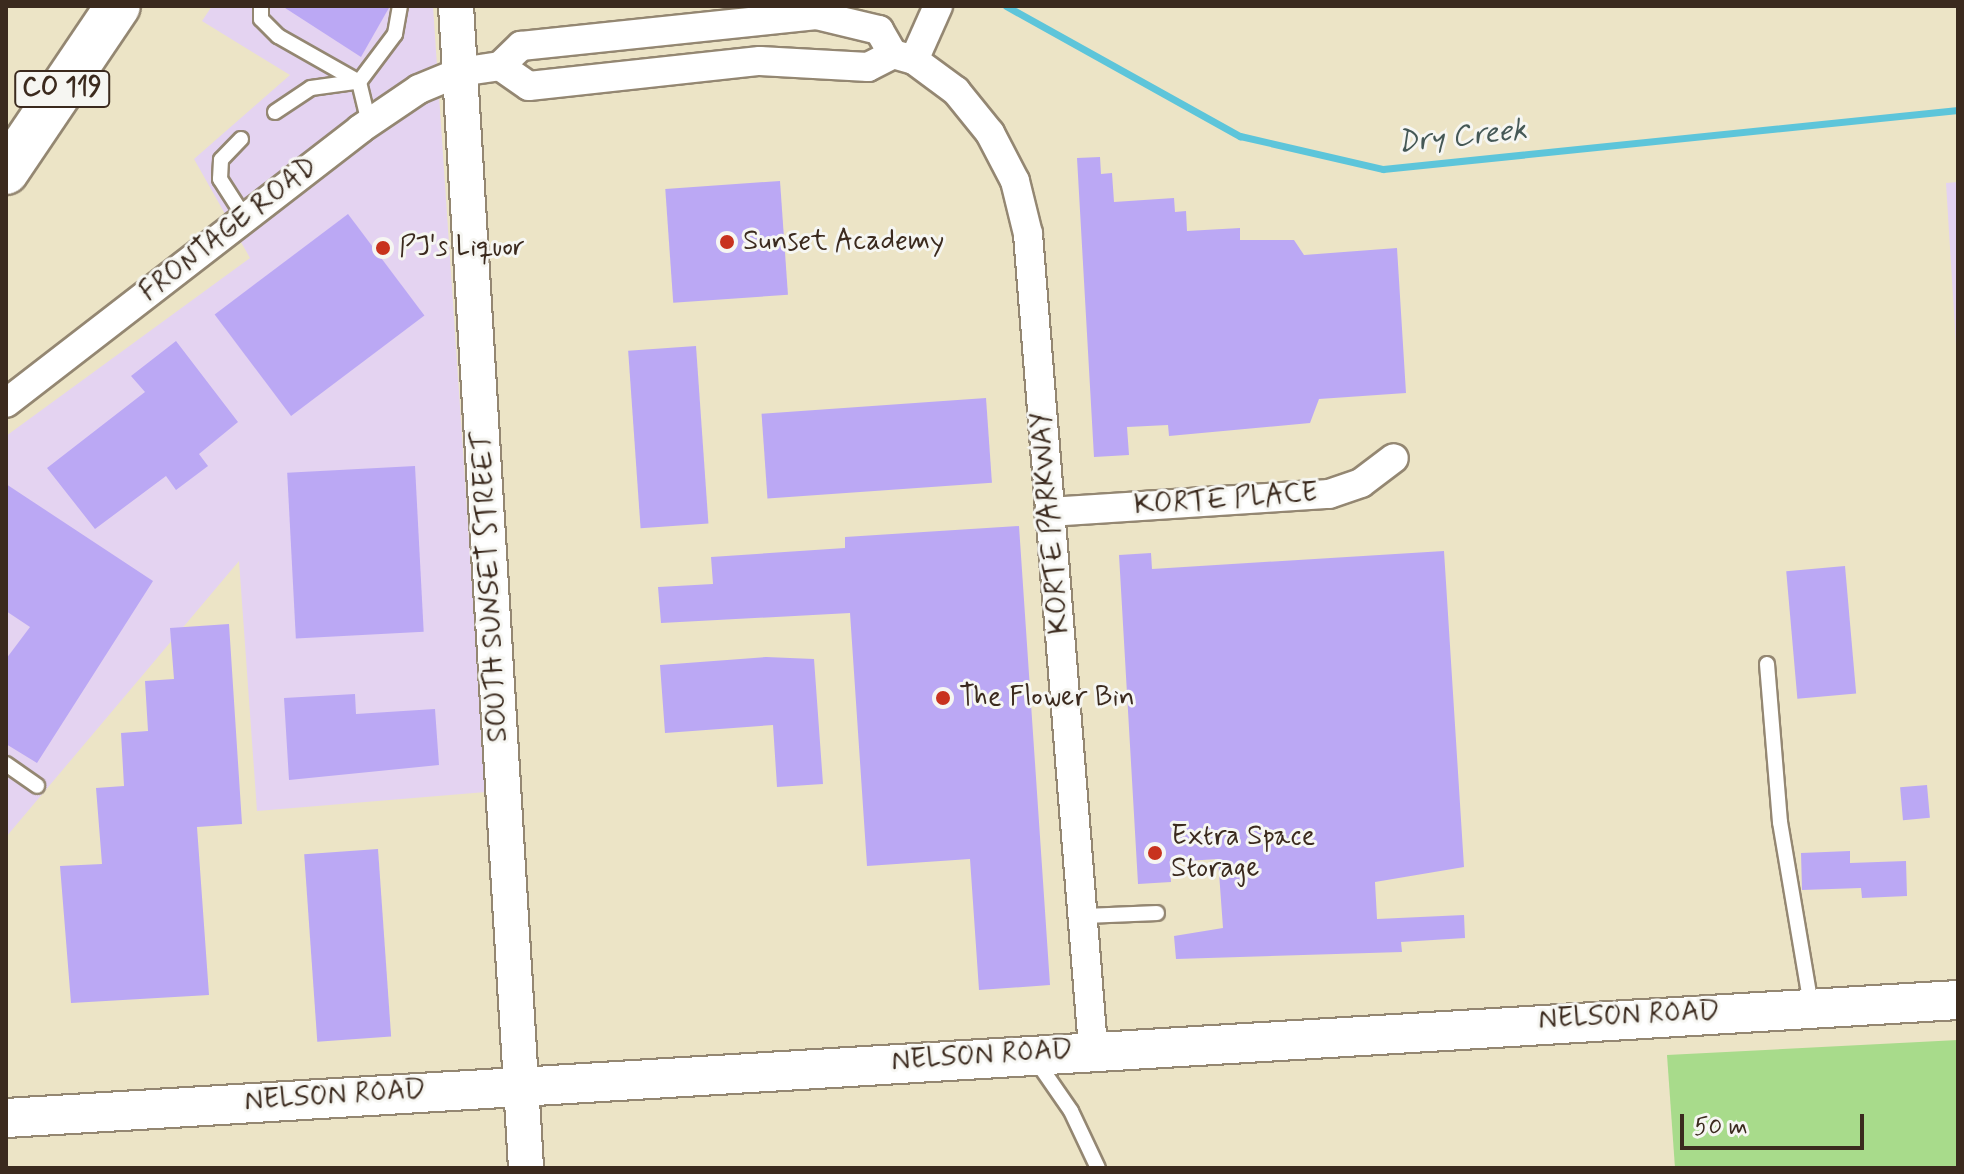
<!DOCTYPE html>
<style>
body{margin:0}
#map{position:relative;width:1964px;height:1174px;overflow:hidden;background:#ece4c6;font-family:Mynerve,sans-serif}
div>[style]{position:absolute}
.built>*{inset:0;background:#e4d3f1}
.green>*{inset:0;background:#a8db8b}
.stream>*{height:7px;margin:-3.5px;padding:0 3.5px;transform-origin:3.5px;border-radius:3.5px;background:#5dc5da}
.building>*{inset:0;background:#bba8f4;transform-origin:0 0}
.roads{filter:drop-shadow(2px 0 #948772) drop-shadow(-2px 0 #948772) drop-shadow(0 2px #948772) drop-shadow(0 -2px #948772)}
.service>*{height:14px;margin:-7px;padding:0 7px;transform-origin:7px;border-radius:7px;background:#fff}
.minor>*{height:28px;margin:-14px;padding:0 14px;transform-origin:14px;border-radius:14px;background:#fff}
.tertiary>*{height:34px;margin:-17px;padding:0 17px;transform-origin:17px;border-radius:17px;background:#fff}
.secondary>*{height:38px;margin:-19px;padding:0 19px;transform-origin:19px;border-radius:19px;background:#fff}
.trunk>*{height:44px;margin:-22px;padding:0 22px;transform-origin:22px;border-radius:22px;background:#fff}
.dots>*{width:22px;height:22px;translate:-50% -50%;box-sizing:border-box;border:4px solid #f6f6f2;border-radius:50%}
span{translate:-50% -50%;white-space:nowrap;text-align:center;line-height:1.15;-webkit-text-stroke:6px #f6f6f2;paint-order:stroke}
.shield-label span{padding:2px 6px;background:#f6f6f2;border:2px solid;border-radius:6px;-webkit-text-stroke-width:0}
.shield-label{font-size:26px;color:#3b2a1e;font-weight:700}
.street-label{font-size:28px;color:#3b2a1e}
.poi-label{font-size:28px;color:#3b2a1e}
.left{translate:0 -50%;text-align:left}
.water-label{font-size:30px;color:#455856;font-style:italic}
.frame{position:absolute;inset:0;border:8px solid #3b2a1e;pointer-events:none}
.scale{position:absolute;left:1680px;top:1114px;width:184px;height:36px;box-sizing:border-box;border:4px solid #3b2a1e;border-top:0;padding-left:10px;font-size:24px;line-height:28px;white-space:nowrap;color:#3b2a1e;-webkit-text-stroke:6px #f6f6f2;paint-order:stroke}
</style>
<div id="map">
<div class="built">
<div style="clip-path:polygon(212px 6px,433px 6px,486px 792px,257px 811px,239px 561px,6px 837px,6px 436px,250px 258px,194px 159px,290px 75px,202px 21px)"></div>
<div style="clip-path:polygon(1958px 182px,1958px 377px,1946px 183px)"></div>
</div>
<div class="green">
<div style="clip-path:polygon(1958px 1040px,1958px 1168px,1675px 1168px,1667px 1055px)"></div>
</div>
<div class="stream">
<div style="left:1006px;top:6px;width:268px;rotate:29.1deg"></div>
<div style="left:1240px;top:136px;width:147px;rotate:13deg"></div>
<div style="left:1383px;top:169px;width:578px;rotate:-5.86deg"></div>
</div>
<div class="building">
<div style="clip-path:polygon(282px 6px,390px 6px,361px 57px)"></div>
<div style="clip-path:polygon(1100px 157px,1101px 174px,1112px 173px,1114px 202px,1174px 198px,1175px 212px,1186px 211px,1187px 231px,1240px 228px,1240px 240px,1294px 240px,1304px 255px,1397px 248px,1406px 393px,1319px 399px,1310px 423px,1169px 436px,1168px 425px,1127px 427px,1129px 455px,1094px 457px,1077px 158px)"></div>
<div style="left:780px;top:181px;width:114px;height:115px;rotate:86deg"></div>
<div style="left:348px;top:214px;width:127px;height:167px;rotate:53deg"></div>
<div style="clip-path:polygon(176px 341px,238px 422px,199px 454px,208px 466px,176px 490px,166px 476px,95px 529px,47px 468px,145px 392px,131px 376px)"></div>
<div style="left:696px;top:346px;width:178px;height:68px;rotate:86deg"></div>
<div style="left:986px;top:398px;width:85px;height:225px;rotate:86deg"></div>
<div style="left:415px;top:466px;width:166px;height:128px;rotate:87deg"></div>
<div style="clip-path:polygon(6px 484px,153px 581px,37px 763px,6px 744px,6px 659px,30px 627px,6px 611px)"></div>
<div style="clip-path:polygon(1019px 526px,1050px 985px,979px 990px,970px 859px,867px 866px,850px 613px,661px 623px,658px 587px,713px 584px,711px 557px,845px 548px,845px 537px)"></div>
<div style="clip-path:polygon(1444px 551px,1464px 867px,1375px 882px,1377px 919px,1464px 915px,1465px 938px,1401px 942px,1402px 952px,1176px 959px,1174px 936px,1223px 928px,1218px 859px,1170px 862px,1171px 882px,1138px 884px,1119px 555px,1151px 553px,1152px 569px)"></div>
<div style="left:1845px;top:566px;width:128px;height:59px;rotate:85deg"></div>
<div style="clip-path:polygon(229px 624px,242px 824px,197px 827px,209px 995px,71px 1003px,60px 866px,102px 864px,96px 788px,124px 786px,121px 733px,148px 731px,145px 681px,174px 679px,170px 628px)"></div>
<div style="clip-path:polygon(766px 657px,814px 659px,823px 784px,777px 787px,773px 725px,665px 733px,660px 665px)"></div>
<div style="clip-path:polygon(355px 694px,356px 714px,435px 709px,439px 765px,289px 780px,284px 698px)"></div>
<div style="left:1927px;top:785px;width:33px;height:27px;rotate:85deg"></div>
<div style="left:378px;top:849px;width:188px;height:74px;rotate:86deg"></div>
<div style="clip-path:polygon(1850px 851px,1850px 863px,1906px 861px,1907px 896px,1862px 898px,1861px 888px,1802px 890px,1801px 853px)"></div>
</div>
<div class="roads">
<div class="service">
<div style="left:261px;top:6px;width:13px;rotate:90deg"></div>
<div style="left:261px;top:19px;width:24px;rotate:45deg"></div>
<div style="left:278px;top:36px;width:93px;rotate:29.6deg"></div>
<div style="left:275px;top:112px;width:43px;rotate:-33.7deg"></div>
<div style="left:311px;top:88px;width:44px;rotate:-7.8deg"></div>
<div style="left:369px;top:123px;width:42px;rotate:-103.7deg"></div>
<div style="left:359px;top:82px;width:60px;rotate:-53.1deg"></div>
<div style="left:395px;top:34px;width:28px;rotate:-80deg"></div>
<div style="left:241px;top:139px;width:29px;rotate:134deg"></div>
<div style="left:221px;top:160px;width:19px;rotate:93deg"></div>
<div style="left:220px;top:179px;width:46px;rotate:57.3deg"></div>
<div style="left:1767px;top:664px;width:159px;rotate:85.3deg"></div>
<div style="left:1780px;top:822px;width:187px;rotate:80.4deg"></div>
<div style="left:6px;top:764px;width:38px;rotate:35deg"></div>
<div style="left:1086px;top:916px;width:71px;rotate:-2.4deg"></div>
<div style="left:1035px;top:1059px;width:63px;rotate:55.3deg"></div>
<div style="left:1071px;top:1111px;width:63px;rotate:64.7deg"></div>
</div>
<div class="minor">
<div style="left:914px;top:60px;width:59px;rotate:-66deg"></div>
<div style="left:500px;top:66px;width:35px;rotate:35deg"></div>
<div style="left:529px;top:86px;width:232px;rotate:-6.2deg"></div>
<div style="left:760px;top:61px;width:108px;rotate:3.2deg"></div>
<div style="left:868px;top:67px;width:28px;rotate:-27deg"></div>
<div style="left:893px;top:54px;width:22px;rotate:16deg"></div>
<div style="left:914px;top:60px;width:52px;rotate:36.4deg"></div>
<div style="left:956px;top:91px;width:54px;rotate:51deg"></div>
<div style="left:990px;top:133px;width:54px;rotate:62.5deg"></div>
<div style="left:1015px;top:181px;width:55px;rotate:76.2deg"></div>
<div style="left:1028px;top:234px;width:817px;rotate:85.43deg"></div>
<div style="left:6px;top:403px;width:448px;rotate:-37.7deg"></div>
<div style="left:360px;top:129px;width:71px;rotate:-34.1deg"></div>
<div style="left:419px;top:89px;width:44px;rotate:-22.5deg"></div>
<div style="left:460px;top:72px;width:40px;rotate:-8.5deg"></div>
<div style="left:500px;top:66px;width:29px;rotate:-44deg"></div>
<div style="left:521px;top:46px;width:297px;rotate:-6deg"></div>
<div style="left:816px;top:15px;width:65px;rotate:13.4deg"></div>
<div style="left:879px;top:30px;width:28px;rotate:60deg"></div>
<div style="left:1049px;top:512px;width:281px;rotate:-3.7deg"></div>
<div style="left:1329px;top:494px;width:34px;rotate:-19deg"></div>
<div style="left:1361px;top:483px;width:41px;rotate:-37.1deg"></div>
</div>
<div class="tertiary">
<div style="left:456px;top:6px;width:1164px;rotate:86.55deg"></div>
</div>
<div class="secondary">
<div style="left:6px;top:1118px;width:1956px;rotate:-3.46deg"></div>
</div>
<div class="trunk">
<div style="left:6px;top:172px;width:200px;rotate:-56deg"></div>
</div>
</div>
<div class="dots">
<div style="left:727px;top:242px;background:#c8321e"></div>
<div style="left:383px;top:248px;background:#c8321e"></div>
<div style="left:943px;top:698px;background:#c8321e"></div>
<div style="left:1155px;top:853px;background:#c8321e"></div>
</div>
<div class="shield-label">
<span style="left:62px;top:89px">CO 119</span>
</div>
<div class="street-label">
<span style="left:229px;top:230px;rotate:-38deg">FRONTAGE ROAD</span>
<span style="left:1226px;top:500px;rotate:-4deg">KORTE PLACE</span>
<span style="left:1051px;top:523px;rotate:-95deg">KORTE PARKWAY</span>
<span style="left:491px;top:587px;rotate:-93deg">SOUTH SUNSET STREET</span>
<span style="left:1629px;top:1016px;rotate:-3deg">NELSON ROAD</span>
<span style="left:982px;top:1056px;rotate:-4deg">NELSON ROAD</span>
<span style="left:335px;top:1096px;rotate:-4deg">NELSON ROAD</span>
</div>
<div class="poi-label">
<span class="left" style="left:743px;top:242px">Sunset Academy</span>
<span class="left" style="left:399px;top:248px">PJ's Liquor</span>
<span class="left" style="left:959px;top:698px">The Flower Bin</span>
<span class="left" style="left:1171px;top:853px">Extra Space<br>Storage</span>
</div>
<div class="water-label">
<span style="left:1462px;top:137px;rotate:-6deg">Dry Creek</span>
</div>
<div class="frame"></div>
<div class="scale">50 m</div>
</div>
